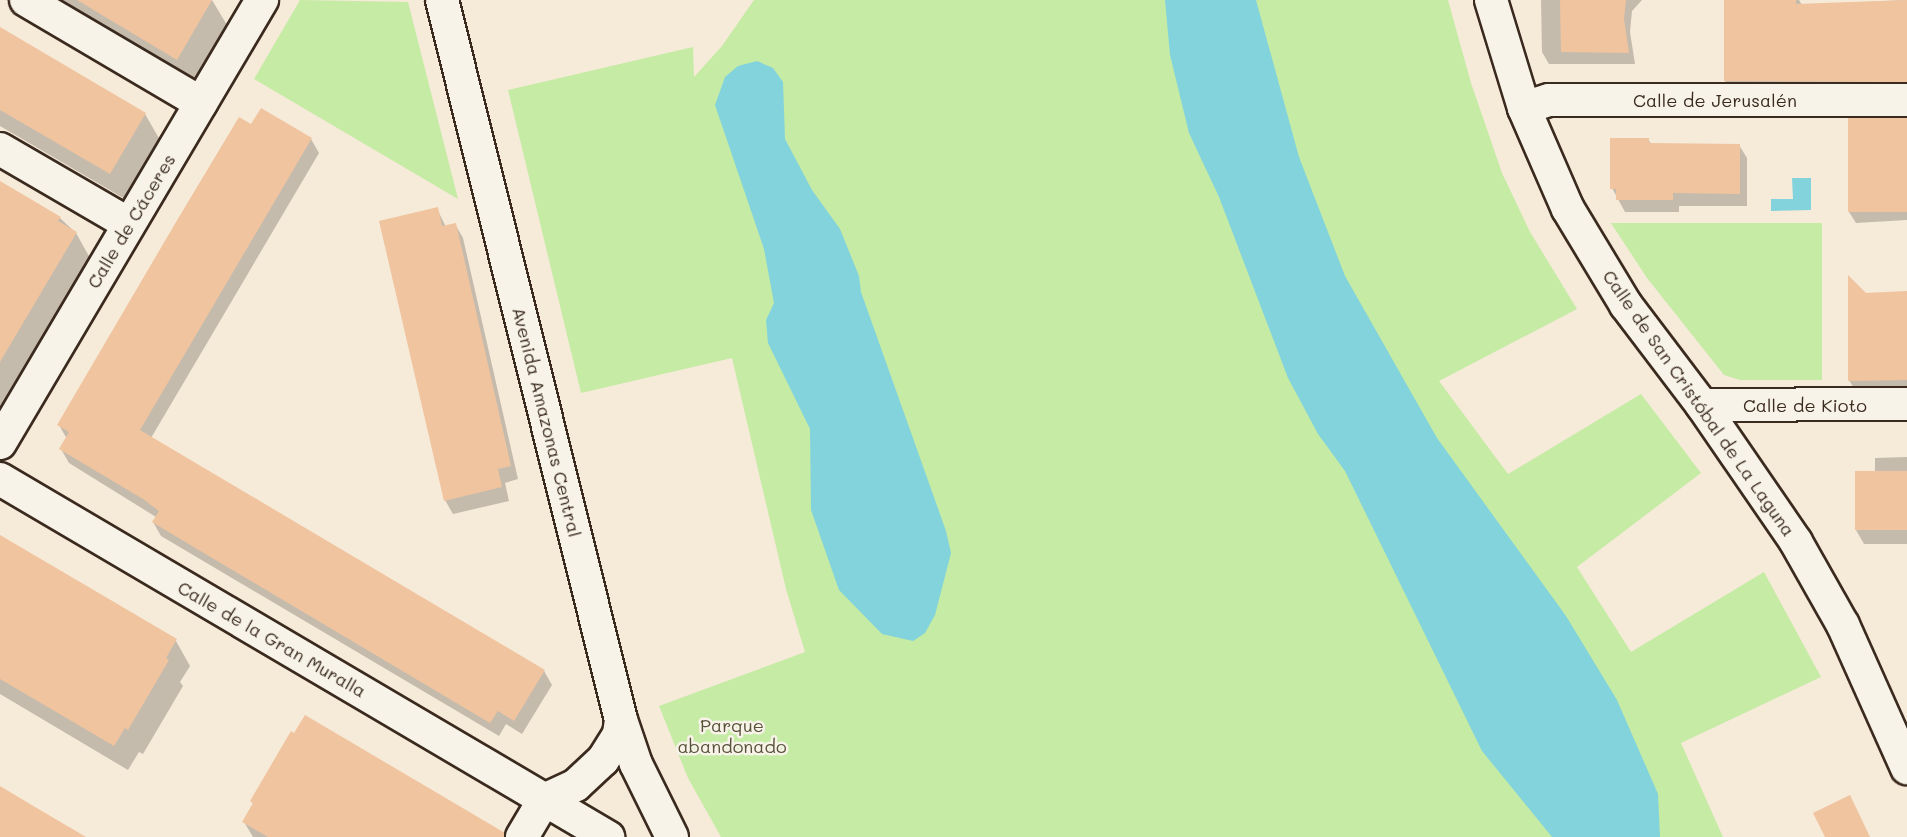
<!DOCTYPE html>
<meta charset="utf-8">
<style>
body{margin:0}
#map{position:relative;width:1907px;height:837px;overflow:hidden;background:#f6ead9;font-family:Mali,sans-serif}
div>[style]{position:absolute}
.green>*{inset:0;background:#c5eba5}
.water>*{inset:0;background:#82d3dc}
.shadow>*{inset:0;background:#0003}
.building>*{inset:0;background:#f0c49f;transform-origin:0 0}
.roads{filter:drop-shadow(2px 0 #3b2a1e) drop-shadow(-2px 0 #3b2a1e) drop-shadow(0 2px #3b2a1e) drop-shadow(0 -2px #3b2a1e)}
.street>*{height:32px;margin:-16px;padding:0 16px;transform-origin:16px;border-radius:16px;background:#f7f3e8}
span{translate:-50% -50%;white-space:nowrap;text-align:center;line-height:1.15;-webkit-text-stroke:5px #f7f3e8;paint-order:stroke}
.street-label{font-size:18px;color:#3b2a1e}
.park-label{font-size:18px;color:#575139}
</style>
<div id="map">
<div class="green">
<div style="clip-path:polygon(300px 0,408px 2px,458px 199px,254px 79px)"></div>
<div style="clip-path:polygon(754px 0,1448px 0,1471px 83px,1502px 173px,1530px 232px,1577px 309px,1439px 381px,1508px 474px,1641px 394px,1701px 473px,1577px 567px,1631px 652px,1764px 572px,1821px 677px,1681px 743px,1723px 837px,721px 837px,688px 778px,659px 706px,805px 652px,786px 589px,732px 358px,581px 393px,508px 90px,693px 47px,694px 77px,722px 46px)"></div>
<div style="clip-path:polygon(1611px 223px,1822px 223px,1822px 380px,1740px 380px,1724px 375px,1647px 278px)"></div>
</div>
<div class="water">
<div style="clip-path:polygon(1165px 0,1256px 0,1299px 157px,1345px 276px,1437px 438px,1566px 616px,1617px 700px,1658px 794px,1660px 837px,1552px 837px,1482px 751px,1345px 471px,1318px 434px,1288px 378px,1219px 197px,1189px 133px,1170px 55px)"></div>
<div style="clip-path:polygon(757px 61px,773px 68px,783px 82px,785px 139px,812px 190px,840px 229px,859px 276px,861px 292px,946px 531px,951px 553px,935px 615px,925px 633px,913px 641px,882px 634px,839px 590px,811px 510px,810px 429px,768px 343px,766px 320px,774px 303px,764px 249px,715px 105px,725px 77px,738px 66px)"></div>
<div style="clip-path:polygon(1792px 178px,1811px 178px,1811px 210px,1771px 211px,1771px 199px,1793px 199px)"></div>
</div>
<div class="shadow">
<div style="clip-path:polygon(48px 0,212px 0,227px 25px,192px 85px)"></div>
<div style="clip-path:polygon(1541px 0,1642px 0,1632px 11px,1630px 32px,1635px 64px,1549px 64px,1542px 52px)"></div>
<div style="clip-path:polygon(1725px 0,1799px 0,1802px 5px,1907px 0,1907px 93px,1732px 92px,1725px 81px)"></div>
<div style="clip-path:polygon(0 29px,145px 114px,160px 140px,125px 199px,0 126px)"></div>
<div style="clip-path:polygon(261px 110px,311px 139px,319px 153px,151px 438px,544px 671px,552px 685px,522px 734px,506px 724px,499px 736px,161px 536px,153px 522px,156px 517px,69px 463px,61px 449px,67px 439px,59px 425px)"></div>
<div style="clip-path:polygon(1907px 120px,1907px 220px,1856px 223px,1849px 212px)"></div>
<div style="clip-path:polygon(1648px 139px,1651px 144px,1739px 145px,1747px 158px,1747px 206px,1679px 206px,1679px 212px,1625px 212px,1612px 188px)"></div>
<div style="clip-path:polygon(0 183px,60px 218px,76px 233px,90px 258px,0 410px)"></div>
<div style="clip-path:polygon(437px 209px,446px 227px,455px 224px,463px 238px,518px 479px,505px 483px,509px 501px,453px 514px,445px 500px)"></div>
<div style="clip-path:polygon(1907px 293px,1907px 392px,1856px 392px,1849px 380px,1866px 295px)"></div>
<div style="clip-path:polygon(1907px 457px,1907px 544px,1864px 544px,1856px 530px,1875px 472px,1875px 458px)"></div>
<div style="clip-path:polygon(0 537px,176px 641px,190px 666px,180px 682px,183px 686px,143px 754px,139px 752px,128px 770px,0 694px)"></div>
<div style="clip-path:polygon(295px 735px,495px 837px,253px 837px,244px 822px,254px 805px,251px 801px)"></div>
</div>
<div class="building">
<div style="clip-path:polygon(77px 0,212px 0,177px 60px)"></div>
<div style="clip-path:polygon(1560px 0,1626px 0,1624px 19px,1629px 53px,1561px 52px)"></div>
<div style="clip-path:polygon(1724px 0,1796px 0,1796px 4px,1907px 0,1907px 82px,1724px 81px)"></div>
<div style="clip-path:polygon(0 27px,146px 113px,110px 174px,0 110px)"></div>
<div style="clip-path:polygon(261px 108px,312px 138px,140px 430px,545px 670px,514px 721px,498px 711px,490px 723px,192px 546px,152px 522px,159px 511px,143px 499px,59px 449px,69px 432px,57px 425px,176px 222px,239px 117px,251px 124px)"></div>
<div style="left:1848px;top:118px;width:59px;height:94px"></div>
<div style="clip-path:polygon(1610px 138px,1649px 138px,1649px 143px,1740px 144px,1740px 194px,1673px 193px,1673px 200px,1616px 200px,1616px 189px,1610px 189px)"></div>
<div style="clip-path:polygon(0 181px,61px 217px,58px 221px,77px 232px,0 362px)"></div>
<div style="clip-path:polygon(438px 207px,442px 226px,456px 223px,511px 466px,498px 469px,502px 487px,444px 501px,379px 221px)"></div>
<div style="clip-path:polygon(1848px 275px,1866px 293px,1907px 291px,1907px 380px,1848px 381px)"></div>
<div style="left:1855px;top:471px;width:52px;height:59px"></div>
<div style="clip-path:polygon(0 535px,177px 639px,166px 658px,169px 660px,128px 730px,125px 728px,114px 746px,0 679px)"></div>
<div style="clip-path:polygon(305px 715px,505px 833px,504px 837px,268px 837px,242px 822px,253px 803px,250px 801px,291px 731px,294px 733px)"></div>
<div style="clip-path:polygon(0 786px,35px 807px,86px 837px,0 837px)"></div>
<div style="clip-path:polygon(1850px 795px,1870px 837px,1825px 837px,1813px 813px)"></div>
</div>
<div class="roads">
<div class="street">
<div style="left:26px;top:0;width:203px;rotate:30.5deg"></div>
<div style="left:442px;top:0;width:742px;rotate:76.04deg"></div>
<div style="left:621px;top:720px;width:46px;rotate:71.2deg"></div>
<div style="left:636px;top:764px;width:81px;rotate:63.7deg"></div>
<div style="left:1491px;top:0;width:113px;rotate:73deg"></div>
<div style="left:1524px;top:108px;width:110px;rotate:66.5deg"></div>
<div style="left:1568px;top:209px;width:112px;rotate:58.9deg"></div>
<div style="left:1626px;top:305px;width:126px;rotate:52.8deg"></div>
<div style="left:1702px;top:405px;width:166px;rotate:55.5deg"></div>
<div style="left:1796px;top:542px;width:95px;rotate:60.5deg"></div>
<div style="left:1843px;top:625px;width:157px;rotate:65.9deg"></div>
<div style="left:1524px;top:108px;width:26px;rotate:-18deg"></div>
<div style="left:1549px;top:100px;width:358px"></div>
<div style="left:0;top:149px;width:149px;rotate:30.2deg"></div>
<div style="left:1702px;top:405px;width:205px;rotate:-0.3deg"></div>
<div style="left:0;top:443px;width:515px;rotate:-59.4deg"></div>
<div style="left:0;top:479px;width:706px;rotate:30.49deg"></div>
<div style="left:522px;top:837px;width:43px;rotate:-59.3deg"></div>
<div style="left:544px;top:800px;width:35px;rotate:-25deg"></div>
<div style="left:576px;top:785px;width:37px;rotate:-43deg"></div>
<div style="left:603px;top:760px;width:31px;rotate:-58deg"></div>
<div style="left:619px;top:734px;width:14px;rotate:-82deg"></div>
</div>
</div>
<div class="street-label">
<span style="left:1715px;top:100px">Calle de Jerusalén</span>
<span style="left:131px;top:221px;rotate:-59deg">Calle de Cáceres</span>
<span style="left:1699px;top:403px;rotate:55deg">Calle de San Cristóbal de La Laguna</span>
<span style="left:1805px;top:405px">Calle de Kioto</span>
<span style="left:547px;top:422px;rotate:76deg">Avenida Amazonas Central</span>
<span style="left:272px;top:639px;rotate:30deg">Calle de la Gran Muralla</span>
</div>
<div class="park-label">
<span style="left:732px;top:736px">Parque<br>abandonado</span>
</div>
</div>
